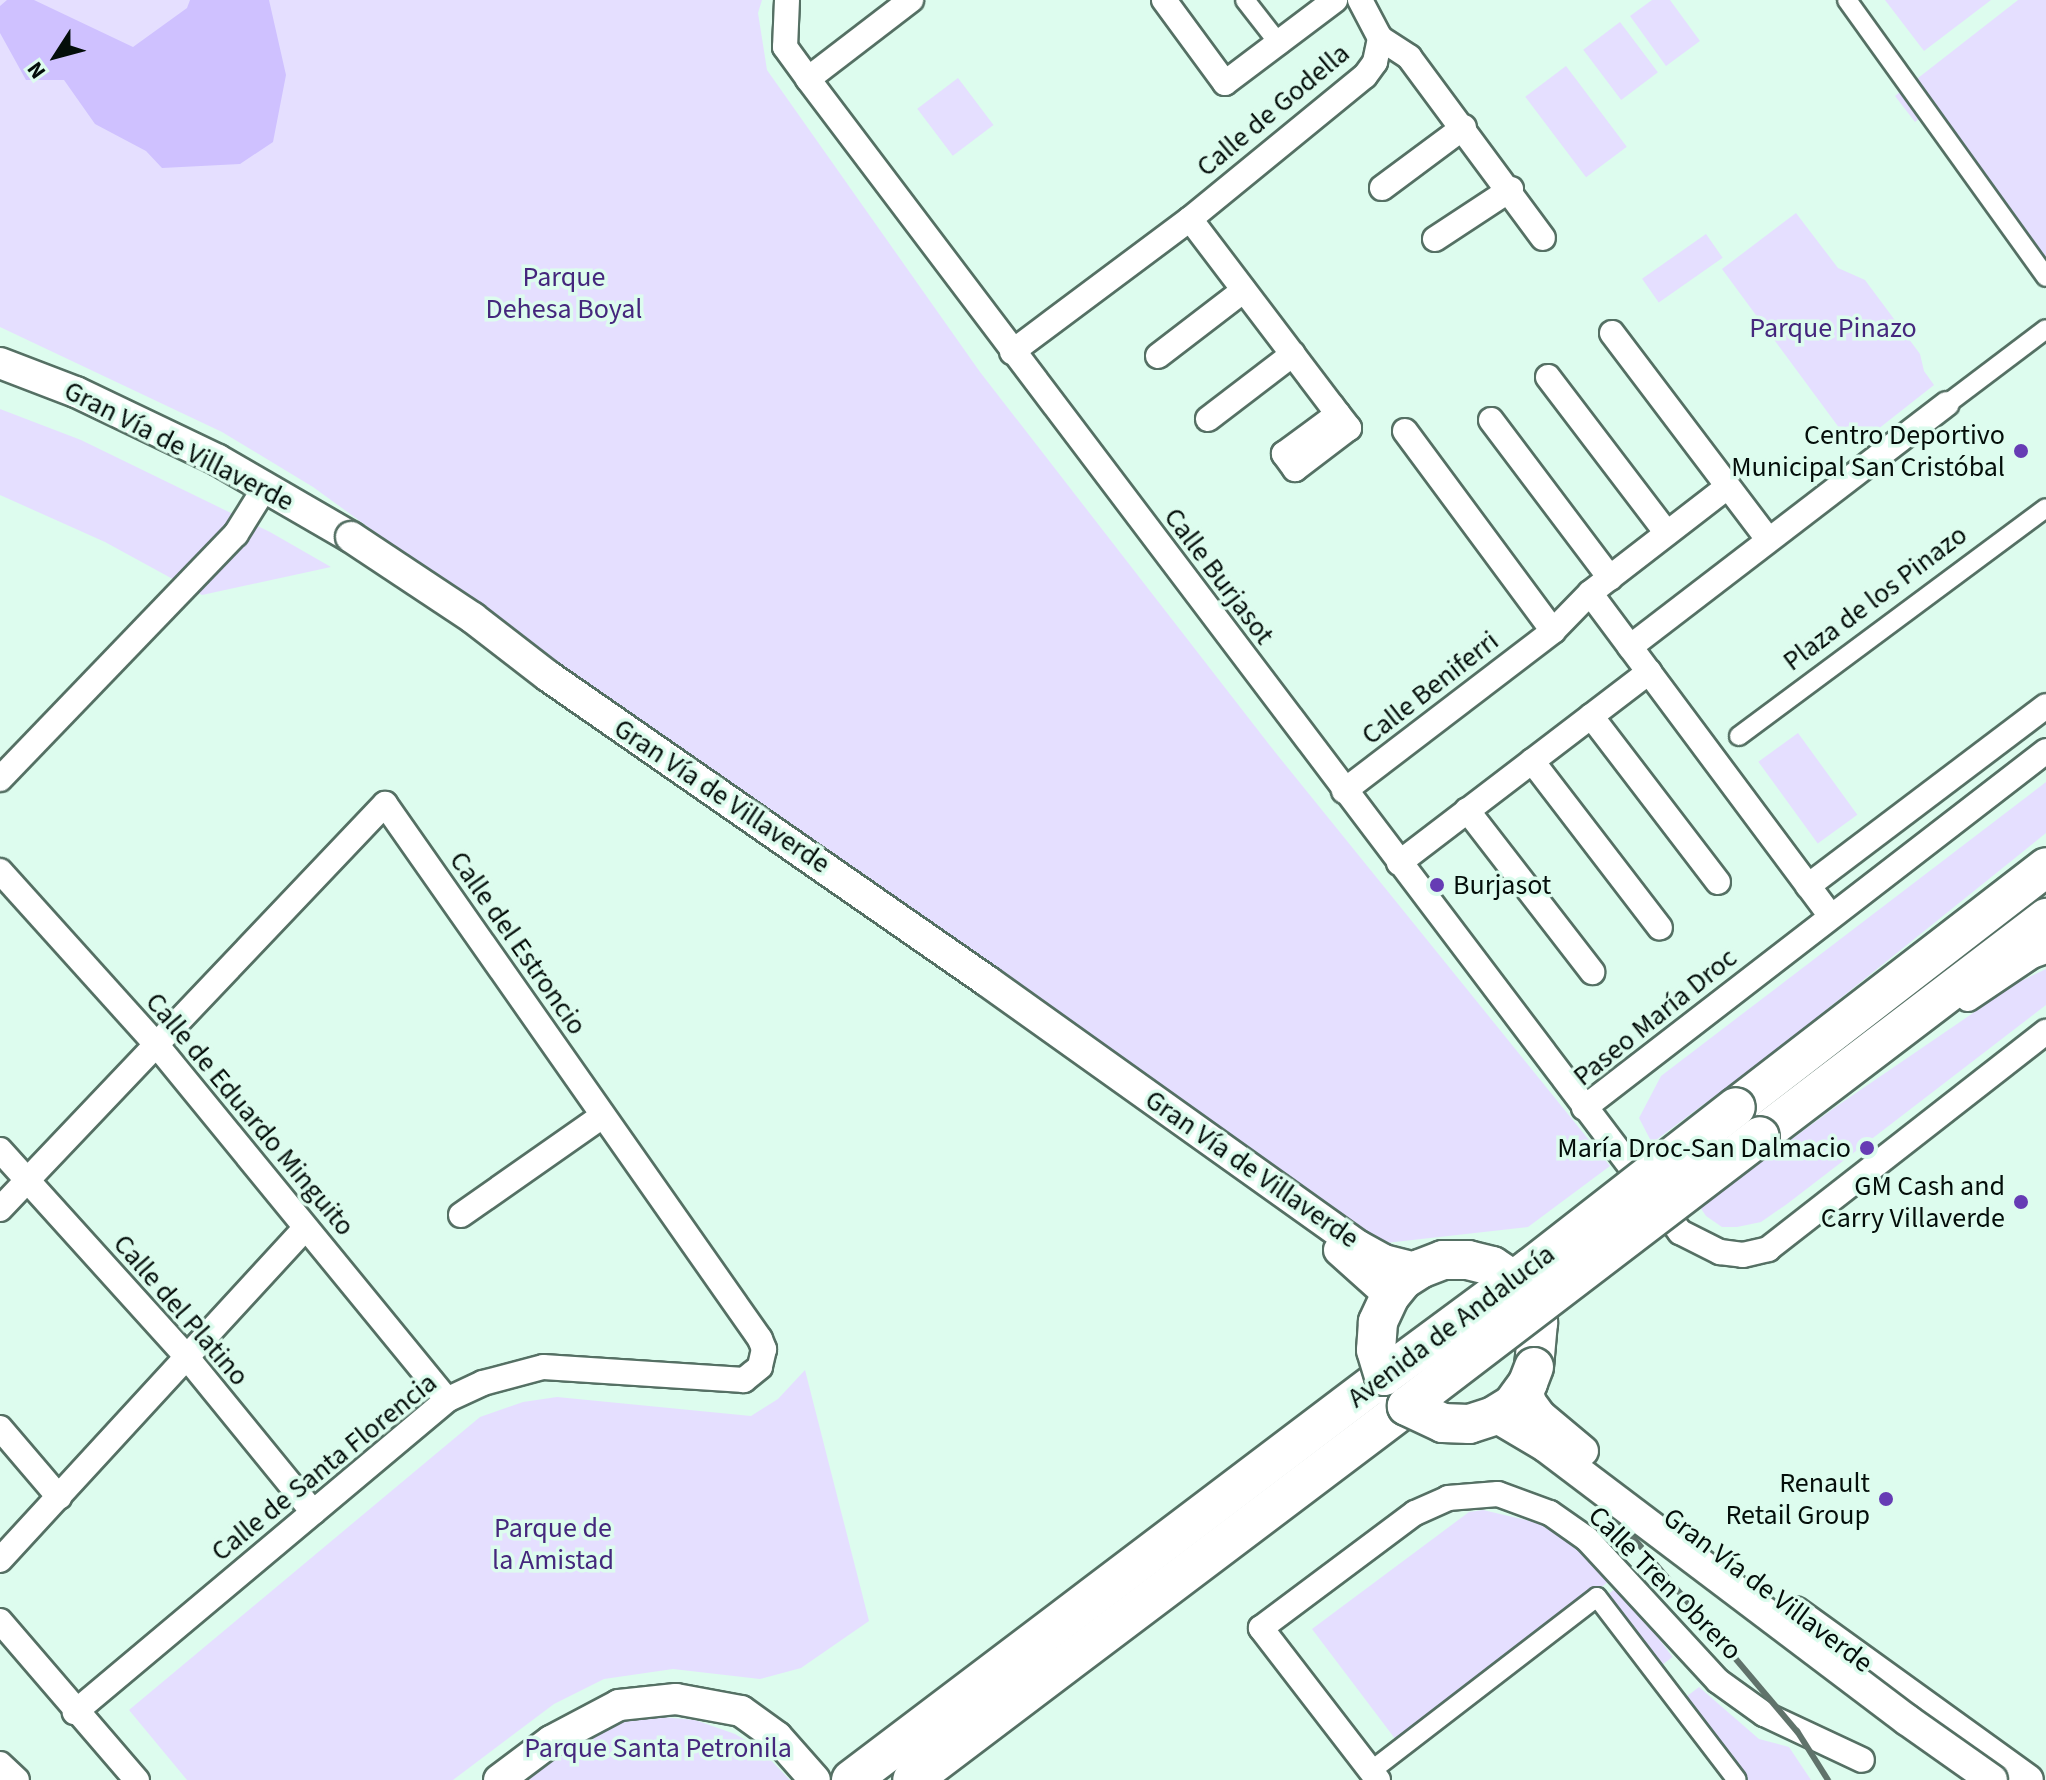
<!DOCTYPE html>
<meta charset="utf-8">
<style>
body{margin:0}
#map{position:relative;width:2046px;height:1780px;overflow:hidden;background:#ddfcee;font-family:"Source Sans 3",sans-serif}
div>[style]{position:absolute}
.green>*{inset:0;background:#e5dfff;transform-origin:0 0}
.water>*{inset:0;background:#cfc1ff}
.roads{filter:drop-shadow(2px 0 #557064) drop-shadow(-2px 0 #557064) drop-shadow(0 2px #557064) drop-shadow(0 -2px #557064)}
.pedestrian>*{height:18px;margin:-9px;padding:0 9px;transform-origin:9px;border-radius:9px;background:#fff}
.minor>*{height:24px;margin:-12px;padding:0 12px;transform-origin:12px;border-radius:12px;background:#fff}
.tertiary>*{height:30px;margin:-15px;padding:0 15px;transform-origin:15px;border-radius:15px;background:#fff}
.primary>*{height:38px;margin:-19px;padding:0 19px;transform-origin:19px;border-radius:19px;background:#fff}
.rail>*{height:6px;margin:-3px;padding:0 3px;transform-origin:3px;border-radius:3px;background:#60736b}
.bridges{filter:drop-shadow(2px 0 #557064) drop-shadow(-2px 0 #557064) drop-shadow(0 2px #557064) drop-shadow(0 -2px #557064)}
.tertiary-bridge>*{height:30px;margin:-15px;padding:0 15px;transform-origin:15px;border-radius:15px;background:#fff}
.primary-bridge>*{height:38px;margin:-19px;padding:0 19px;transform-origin:19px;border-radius:19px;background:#fff}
.dots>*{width:22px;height:22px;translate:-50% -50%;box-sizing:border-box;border:4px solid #ddfcee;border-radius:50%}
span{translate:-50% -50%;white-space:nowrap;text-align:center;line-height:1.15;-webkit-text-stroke:7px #ddfcee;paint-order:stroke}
.street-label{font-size:28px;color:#040e0a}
.park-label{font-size:28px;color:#45277d}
.poi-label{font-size:28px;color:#040e0a}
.right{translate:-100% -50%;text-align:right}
.left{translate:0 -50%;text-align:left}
.north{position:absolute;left:16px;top:16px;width:80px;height:80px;-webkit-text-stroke:6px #ddfcee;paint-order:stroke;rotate:234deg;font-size:22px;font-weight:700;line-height:32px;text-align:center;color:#040e0a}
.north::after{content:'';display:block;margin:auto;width:28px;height:36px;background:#040e0a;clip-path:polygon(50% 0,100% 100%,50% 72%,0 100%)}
</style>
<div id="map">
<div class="green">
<div style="clip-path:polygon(0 0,762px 0,758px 13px,767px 70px,980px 372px,1275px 752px,1610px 1166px,1528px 1227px,1359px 1246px,313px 487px,222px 432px,0 327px)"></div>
<div style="clip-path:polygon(1652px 0,1670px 0,1700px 41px,1666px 66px,1630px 16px)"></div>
<div style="clip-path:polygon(1885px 0,1991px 0,1924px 51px)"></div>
<div style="clip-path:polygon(2018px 0,2046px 0,2046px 277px,1928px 112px,1915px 122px,1895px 96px)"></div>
<div style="left:1620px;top:22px;width:63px;height:46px;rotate:53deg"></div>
<div style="left:1566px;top:66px;width:101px;height:51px;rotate:53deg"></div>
<div style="left:958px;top:78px;width:59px;height:51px;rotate:53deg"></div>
<div style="clip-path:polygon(1796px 213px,1838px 268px,1865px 280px,1920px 354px,1924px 371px,1934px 385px,1854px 448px,1722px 269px)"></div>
<div style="left:1706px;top:234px;width:29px;height:78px;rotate:55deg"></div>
<div style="clip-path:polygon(0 409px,81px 440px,270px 532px,331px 567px,202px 595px,105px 542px,0 495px)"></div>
<div style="left:1798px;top:733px;width:101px;height:49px;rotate:54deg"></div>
<div style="clip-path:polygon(2046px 782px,2046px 833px,1775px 1051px,1652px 1143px,1639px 1118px,1661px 1076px)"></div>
<div style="clip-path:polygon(2046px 969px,2046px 1005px,1787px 1204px,1761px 1222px,1737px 1227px,1722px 1227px,1706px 1216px,1700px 1207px,1834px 1108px,2017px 983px)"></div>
<div style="clip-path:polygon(805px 1370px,869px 1621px,801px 1668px,760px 1679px,673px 1669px,604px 1679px,554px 1704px,453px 1780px,187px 1780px,129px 1710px,480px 1417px,523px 1402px,557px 1397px,751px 1416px,778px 1399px)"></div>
<div style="clip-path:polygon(1483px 1510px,1543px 1524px,1571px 1538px,1613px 1578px,1399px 1744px,1312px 1629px,1469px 1512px)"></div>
<div style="left:1619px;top:1586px;width:89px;height:19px;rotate:53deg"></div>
<div style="clip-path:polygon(1699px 1687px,1759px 1739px,1789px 1747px,1811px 1780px,1744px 1780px,1682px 1700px)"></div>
<div style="clip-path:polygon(662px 1717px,695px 1720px,735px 1734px,759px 1748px,790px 1780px,526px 1780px,600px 1729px,628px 1720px)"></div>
</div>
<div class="water">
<div style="clip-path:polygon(7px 0,34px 0,133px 47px,187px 8px,190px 0,269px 0,286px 75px,273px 142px,240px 164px,162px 168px,146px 151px,95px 124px,64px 80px,26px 80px,0 33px,0 6px)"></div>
</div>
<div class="roads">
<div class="pedestrian">
<div style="left:1245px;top:0;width:57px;rotate:52.1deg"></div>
<div style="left:1847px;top:0;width:341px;rotate:54.3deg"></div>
<div style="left:1947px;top:404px;width:124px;rotate:-37.1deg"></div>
<div style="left:1739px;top:736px;width:382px;rotate:-36.6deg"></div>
<div style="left:1371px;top:1771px;width:285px;rotate:-37.6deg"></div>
<div style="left:1597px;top:1597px;width:230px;rotate:52.6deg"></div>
</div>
<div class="minor">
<div style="left:787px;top:0;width:47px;rotate:92.4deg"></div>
<div style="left:785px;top:47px;width:39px;rotate:54deg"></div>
<div style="left:808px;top:79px;width:1446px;rotate:52.9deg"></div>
<div style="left:1680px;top:1232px;width:45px;rotate:26.6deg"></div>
<div style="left:1720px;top:1252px;width:23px;rotate:7deg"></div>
<div style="left:1743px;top:1255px;width:26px;rotate:-13deg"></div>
<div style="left:1768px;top:1249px;width:353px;rotate:-38deg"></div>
<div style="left:1164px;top:0;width:103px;rotate:53.7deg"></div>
<div style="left:1225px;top:83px;width:138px;rotate:-37deg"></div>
<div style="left:1360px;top:0;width:43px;rotate:62.2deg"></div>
<div style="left:1380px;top:38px;width:35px;rotate:33deg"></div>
<div style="left:1409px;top:57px;width:225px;rotate:53.5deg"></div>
<div style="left:808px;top:79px;width:130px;rotate:-37.5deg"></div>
<div style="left:1382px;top:188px;width:102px;rotate:-36.6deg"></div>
<div style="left:1190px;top:219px;width:235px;rotate:52.8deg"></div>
<div style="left:1332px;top:406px;width:10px;rotate:53deg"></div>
<div style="left:1338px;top:414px;width:18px;rotate:52deg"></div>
<div style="left:1349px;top:428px;width:68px;rotate:142.8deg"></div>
<div style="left:1295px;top:469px;width:19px;rotate:-126deg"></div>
<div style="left:1284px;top:454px;width:67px;rotate:-36.5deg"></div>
<div style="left:1435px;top:239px;width:91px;rotate:-33.3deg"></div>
<div style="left:1612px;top:333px;width:258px;rotate:52.9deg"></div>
<div style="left:1012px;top:352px;width:222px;rotate:-36.8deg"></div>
<div style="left:1190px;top:219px;width:226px;rotate:-39.3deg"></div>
<div style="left:1365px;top:76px;width:17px;rotate:-54deg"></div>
<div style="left:1375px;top:62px;width:25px;rotate:-78deg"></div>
<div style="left:1158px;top:356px;width:108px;rotate:-37.5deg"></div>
<div style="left:1548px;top:377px;width:196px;rotate:52.7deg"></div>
<div style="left:1208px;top:419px;width:107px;rotate:-37.4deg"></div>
<div style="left:1491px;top:420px;width:198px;rotate:53deg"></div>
<div style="left:1405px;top:431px;width:249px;rotate:53.5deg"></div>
<div style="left:1590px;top:593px;width:402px;rotate:53.3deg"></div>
<div style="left:1630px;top:647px;width:399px;rotate:-37.5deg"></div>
<div style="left:1591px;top:716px;width:209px;rotate:52.6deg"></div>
<div style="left:1532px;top:761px;width:210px;rotate:52.5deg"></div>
<div style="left:0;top:779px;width:340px;rotate:-46.1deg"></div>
<div style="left:236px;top:534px;width:44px;rotate:-58.1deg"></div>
<div style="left:1344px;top:791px;width:263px;rotate:-37.4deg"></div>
<div style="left:1553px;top:631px;width:53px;rotate:-45.8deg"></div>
<div style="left:1590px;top:593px;width:173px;rotate:-37.7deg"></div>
<div style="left:1467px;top:810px;width:205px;rotate:52.3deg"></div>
<div style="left:1399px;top:863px;width:315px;rotate:-37.4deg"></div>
<div style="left:0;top:871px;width:232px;rotate:48deg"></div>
<div style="left:155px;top:1043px;width:461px;rotate:50.7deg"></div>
<div style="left:1808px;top:886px;width:298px;rotate:-37.1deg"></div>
<div style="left:1968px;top:999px;width:77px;rotate:-33.9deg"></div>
<div style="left:2032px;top:956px;width:15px;rotate:-20deg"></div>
<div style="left:1584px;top:1108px;width:584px;rotate:-37.69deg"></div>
<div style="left:0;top:1150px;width:276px;rotate:47.9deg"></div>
<div style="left:185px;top:1355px;width:203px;rotate:50.8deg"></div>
<div style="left:0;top:1209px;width:559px;rotate:-46.45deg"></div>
<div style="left:385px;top:804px;width:653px;rotate:54.97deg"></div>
<div style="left:760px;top:1339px;width:11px;rotate:68deg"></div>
<div style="left:764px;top:1349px;width:18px;rotate:103deg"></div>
<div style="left:760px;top:1367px;width:21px;rotate:141deg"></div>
<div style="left:744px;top:1380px;width:201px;rotate:-176.3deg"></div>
<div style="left:543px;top:1367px;width:62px;rotate:165.1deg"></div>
<div style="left:483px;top:1383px;width:40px;rotate:155deg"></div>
<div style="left:447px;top:1400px;width:486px;rotate:140deg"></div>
<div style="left:461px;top:1215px;width:171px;rotate:-35deg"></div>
<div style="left:0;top:1428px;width:91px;rotate:49.5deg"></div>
<div style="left:0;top:1560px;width:451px;rotate:-47.4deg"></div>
<div style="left:0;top:1621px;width:210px;rotate:49.3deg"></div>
<div style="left:0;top:1764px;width:23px;rotate:43deg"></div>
<div style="left:1378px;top:1780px;width:192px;rotate:-127.6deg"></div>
<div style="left:1261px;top:1628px;width:192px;rotate:-36.8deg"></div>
<div style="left:1415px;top:1513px;width:36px;rotate:-24deg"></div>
<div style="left:1448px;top:1498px;width:50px;rotate:-4.6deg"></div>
<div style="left:1498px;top:1494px;width:55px;rotate:20.1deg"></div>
<div style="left:1550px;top:1513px;width:45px;rotate:35.1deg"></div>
<div style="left:1587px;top:1539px;width:193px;rotate:47.3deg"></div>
<div style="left:1718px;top:1681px;width:57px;rotate:35.7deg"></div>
<div style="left:1764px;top:1714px;width:108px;rotate:25.1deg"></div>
</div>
<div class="tertiary">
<div style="left:0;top:363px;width:81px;rotate:20.9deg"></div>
<div style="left:76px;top:392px;width:157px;rotate:25.6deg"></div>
<div style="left:218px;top:460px;width:154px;rotate:30.1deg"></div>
<div style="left:1795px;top:1612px;width:287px;rotate:35.8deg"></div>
<div style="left:499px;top:1780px;width:65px;rotate:-36.9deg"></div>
<div style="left:551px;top:1741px;width:77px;rotate:-27.9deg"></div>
<div style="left:619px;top:1705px;width:57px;rotate:-6deg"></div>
<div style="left:676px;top:1699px;width:66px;rotate:10.5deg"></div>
<div style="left:741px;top:1711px;width:44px;rotate:35.8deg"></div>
<div style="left:777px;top:1737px;width:57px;rotate:48.5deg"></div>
</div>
<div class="primary">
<div style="left:1736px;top:1107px;width:392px;rotate:-37.7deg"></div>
<div style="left:1760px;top:1136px;width:360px;rotate:-37.3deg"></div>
<div style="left:1517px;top:1285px;width:43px;rotate:60.4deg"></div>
<div style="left:1538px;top:1322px;width:45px;rotate:95.1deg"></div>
<div style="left:851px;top:1780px;width:669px;rotate:-37.16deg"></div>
<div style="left:1384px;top:1376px;width:38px;rotate:53deg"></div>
<div style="left:1407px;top:1406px;width:620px;rotate:142.93deg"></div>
</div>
</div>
<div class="rail">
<div style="left:1544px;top:1432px;width:392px;rotate:49.8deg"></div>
<div style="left:1797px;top:1731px;width:58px;rotate:57.7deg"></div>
</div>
<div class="bridges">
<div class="tertiary-bridge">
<div style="left:351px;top:537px;width:146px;rotate:33.6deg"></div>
<div style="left:473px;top:618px;width:95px;rotate:37.7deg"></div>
<div style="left:548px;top:676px;width:535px;rotate:34.79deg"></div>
<div style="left:987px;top:981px;width:457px;rotate:35.5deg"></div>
<div style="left:1359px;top:1246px;width:29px;rotate:29deg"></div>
<div style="left:1384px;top:1260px;width:37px;rotate:14deg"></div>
<div style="left:1339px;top:1250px;width:69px;rotate:42deg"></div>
<div style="left:1528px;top:1383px;width:18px;rotate:84deg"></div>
<div style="left:1530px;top:1401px;width:17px;rotate:54deg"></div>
<div style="left:1540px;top:1415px;width:56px;rotate:39.9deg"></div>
<div style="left:1494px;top:1416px;width:61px;rotate:30.8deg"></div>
<div style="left:1546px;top:1447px;width:453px;rotate:37.1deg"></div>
<div style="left:1907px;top:1720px;width:104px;rotate:35.2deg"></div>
</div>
<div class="primary-bridge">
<div style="left:1513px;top:1280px;width:25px;rotate:-146deg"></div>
<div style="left:1492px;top:1266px;width:25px;rotate:-166deg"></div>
<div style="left:1468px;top:1260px;width:25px;rotate:180deg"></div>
<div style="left:1443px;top:1260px;width:25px;rotate:159deg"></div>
<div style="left:1420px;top:1269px;width:20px;rotate:147deg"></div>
<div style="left:1403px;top:1280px;width:21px;rotate:129deg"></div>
<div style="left:1390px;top:1296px;width:29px;rotate:115deg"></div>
<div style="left:1378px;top:1322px;width:28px;rotate:94deg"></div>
<div style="left:1376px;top:1350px;width:27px;rotate:73deg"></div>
<div style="left:1384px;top:1376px;width:182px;rotate:-36.5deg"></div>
<div style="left:1530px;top:1268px;width:261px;rotate:-38deg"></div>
<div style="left:1534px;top:1367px;width:17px;rotate:111deg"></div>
<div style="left:1528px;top:1383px;width:26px;rotate:126deg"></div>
<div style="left:1513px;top:1404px;width:22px;rotate:148deg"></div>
<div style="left:1494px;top:1416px;width:26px;rotate:162deg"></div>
<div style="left:1469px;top:1424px;width:26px;rotate:-178deg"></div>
<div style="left:1443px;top:1423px;width:40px;rotate:-155deg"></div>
<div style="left:1407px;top:1406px;width:444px;rotate:-37.4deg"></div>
</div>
</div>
<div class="dots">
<div style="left:2021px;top:451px;background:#663cb4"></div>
<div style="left:1437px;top:885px;background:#663cb4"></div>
<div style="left:1867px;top:1148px;background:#663cb4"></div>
<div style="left:2021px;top:1202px;background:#663cb4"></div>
<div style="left:1886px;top:1499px;background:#663cb4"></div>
</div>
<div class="street-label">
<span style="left:1273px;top:110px;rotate:-40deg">Calle de Godella</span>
<span style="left:179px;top:446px;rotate:27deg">Gran Vía de Villaverde</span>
<span style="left:1219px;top:576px;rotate:53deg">Calle Burjasot</span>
<span style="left:1875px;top:598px;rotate:-37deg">Plaza de los Pinazo</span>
<span style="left:1430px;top:688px;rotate:-38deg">Calle Beniferri</span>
<span style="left:722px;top:796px;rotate:34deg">Gran Vía de Villaverde</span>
<span style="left:518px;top:943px;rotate:55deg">Calle del Estroncio</span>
<span style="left:1655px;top:1017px;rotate:-39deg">Paseo María Droc</span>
<span style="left:250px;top:1114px;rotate:50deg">Calle de Eduardo Minguito</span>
<span style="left:1252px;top:1169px;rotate:35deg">Gran Vía de Villaverde</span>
<span style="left:181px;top:1310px;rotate:49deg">Calle del Platino</span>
<span style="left:1451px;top:1326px;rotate:-37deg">Avenida de Andalucía</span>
<span style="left:324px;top:1467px;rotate:-39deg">Calle de Santa Florencia</span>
<span style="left:1665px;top:1583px;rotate:45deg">Calle Tren Obrero</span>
<span style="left:1768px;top:1590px;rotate:37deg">Gran Vía de Villaverde</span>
</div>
<div class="park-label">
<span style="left:564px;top:293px">Parque<br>Dehesa Boyal</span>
<span style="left:1833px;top:328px">Parque Pinazo</span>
<span style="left:553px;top:1544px">Parque de<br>la Amistad</span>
<span style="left:658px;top:1748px">Parque Santa Petronila</span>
</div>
<div class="poi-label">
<span class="right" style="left:2005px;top:451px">Centro Deportivo<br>Municipal San Cristóbal</span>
<span class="left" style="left:1453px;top:885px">Burjasot</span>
<span class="right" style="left:1851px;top:1148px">María Droc-San Dalmacio</span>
<span class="right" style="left:2005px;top:1202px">GM Cash and<br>Carry Villaverde</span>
<span class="right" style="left:1870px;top:1499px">Renault<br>Retail Group</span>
</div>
<div class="north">N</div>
</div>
